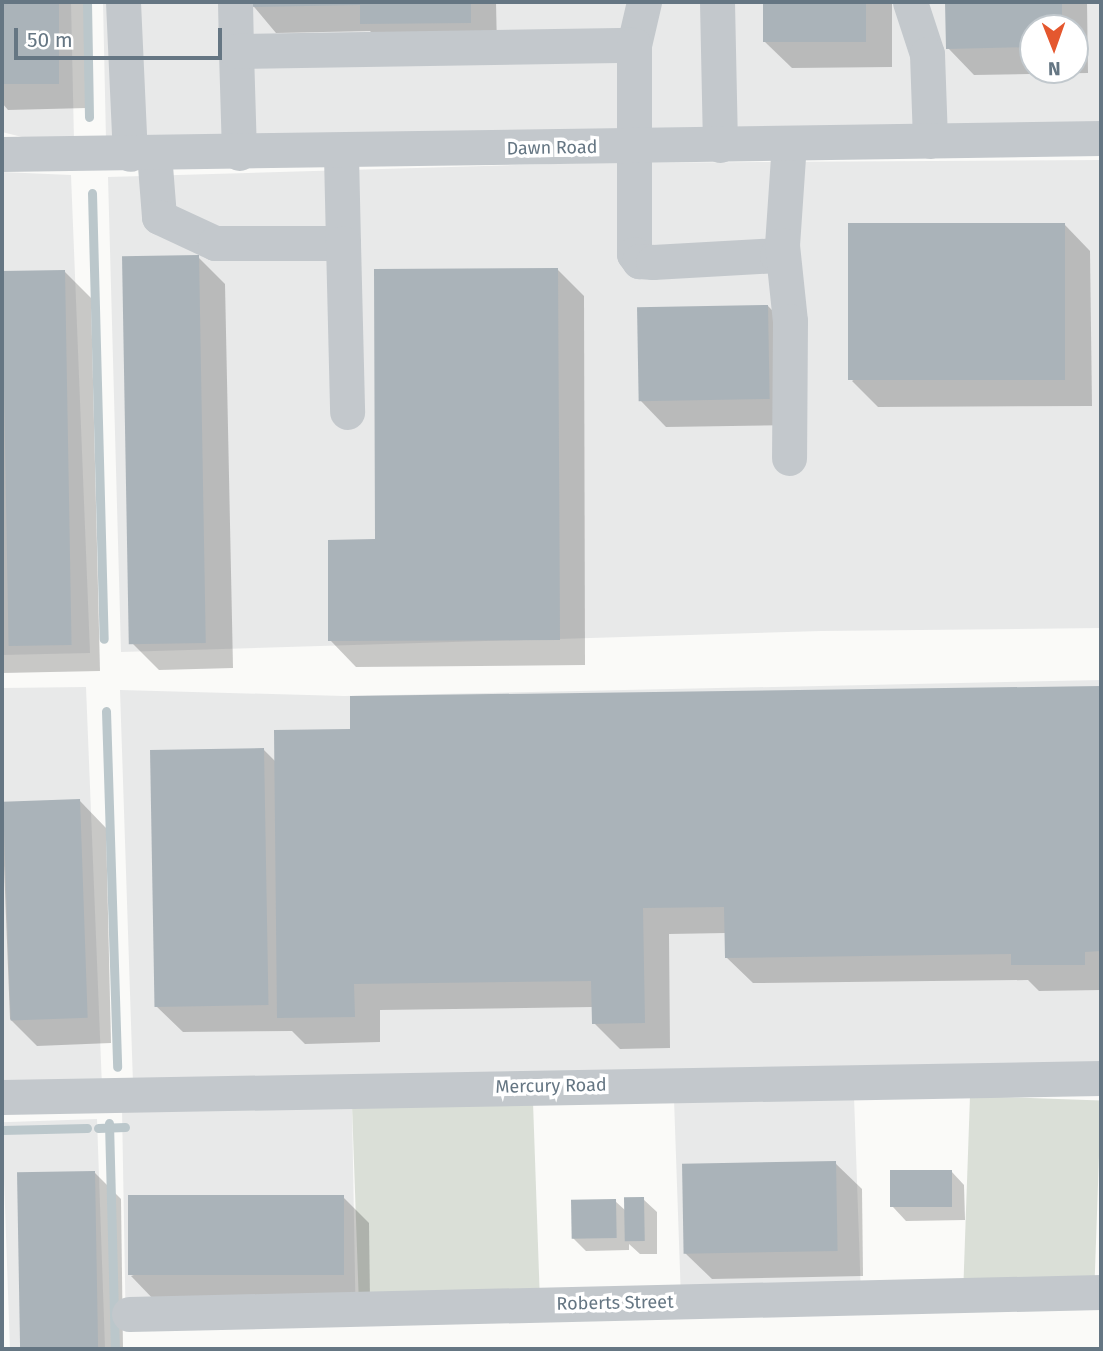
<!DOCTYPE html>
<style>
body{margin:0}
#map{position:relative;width:1103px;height:1351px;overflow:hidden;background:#fafaf8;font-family:"Fira Sans",sans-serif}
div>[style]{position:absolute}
.built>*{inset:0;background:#e8e9e9;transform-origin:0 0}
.green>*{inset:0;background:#dadfd7;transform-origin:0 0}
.shadow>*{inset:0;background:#0003}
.stream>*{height:9px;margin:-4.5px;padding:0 4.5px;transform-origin:4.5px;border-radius:4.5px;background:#bbc7cb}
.building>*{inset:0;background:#aab3b9;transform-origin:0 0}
.minor>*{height:35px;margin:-17.5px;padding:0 17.5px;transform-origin:17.5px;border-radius:17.5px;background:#c3c8cc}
span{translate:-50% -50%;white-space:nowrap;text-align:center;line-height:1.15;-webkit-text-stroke:7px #fff;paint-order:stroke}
.street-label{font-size:18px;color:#657683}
.frame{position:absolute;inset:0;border:4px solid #657683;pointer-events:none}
.north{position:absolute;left:1019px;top:14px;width:70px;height:70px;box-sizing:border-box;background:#fff;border:2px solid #c1c8cd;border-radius:50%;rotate:179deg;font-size:19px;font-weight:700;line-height:28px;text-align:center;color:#657683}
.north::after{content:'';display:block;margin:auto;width:24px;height:32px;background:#e4572e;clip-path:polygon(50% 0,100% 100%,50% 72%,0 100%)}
.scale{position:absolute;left:14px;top:28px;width:208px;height:32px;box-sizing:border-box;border:4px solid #657683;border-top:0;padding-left:9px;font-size:21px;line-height:24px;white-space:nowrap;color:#657683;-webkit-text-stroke:5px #fff;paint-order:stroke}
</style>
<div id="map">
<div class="built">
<div style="clip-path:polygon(2px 2px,71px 2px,74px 141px,38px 141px,2px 132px)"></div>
<div style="clip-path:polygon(evenodd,103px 2px,1101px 2px,1101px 122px,106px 140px,103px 2px,1033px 28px,1075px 28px,1075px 70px,1033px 70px,1033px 28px)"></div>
<div style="clip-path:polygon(1101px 160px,1101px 628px,821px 631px,121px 652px,108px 177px,586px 163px)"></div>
<div style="clip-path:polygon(2px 172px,71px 175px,90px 653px,2px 655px)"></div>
<div style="clip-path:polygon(1101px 680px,1101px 1063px,133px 1084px,120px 690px,344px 696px)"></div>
<div style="clip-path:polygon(86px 687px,102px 1087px,2px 1087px,2px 688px)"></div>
<div style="left:854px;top:1096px;width:190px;height:180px;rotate:88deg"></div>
<div style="left:352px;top:1106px;width:195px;height:230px;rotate:89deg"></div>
<div style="left:97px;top:1119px;width:230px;height:95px;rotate:88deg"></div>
</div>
<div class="green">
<div style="left:970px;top:1096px;width:131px;height:188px;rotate:2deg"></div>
<div style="left:533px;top:1102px;width:191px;height:181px;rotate:88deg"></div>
</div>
<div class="shadow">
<div style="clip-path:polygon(2px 2px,84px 2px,87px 108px,8px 110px,2px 103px)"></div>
<div style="clip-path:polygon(250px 2px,496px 2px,497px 48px,388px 50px,370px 31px,276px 33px)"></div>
<div style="clip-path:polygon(765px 2px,892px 2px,892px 67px,792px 68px,765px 42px)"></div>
<div style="clip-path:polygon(evenodd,947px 2px,1087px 2px,1088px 73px,974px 75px,948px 48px,947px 2px,1033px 28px,1075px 28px,1075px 70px,1033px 70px,1033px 28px)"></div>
<div style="clip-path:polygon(1064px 224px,1090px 251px,1092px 406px,878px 407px,852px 381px)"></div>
<div style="clip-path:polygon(198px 257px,225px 284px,233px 668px,159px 670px,132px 643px)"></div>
<div style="clip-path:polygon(558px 270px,584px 296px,585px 665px,356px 667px,330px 640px,377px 541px)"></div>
<div style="clip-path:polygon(65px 272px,91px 298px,100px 671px,2px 673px,2px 273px)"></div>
<div style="clip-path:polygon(768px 306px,794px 333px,795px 425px,666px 427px,640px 400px)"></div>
<div style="clip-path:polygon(1101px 687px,1101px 990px,1039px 991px,1028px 980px,753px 983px,726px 957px,726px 933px,669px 934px,670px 1048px,620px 1049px,594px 1023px,593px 1007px,380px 1010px,380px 1042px,305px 1044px,292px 1031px,183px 1032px,156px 1006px,263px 749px,276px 762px,352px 730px,351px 698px)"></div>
<div style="clip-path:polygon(80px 801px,106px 828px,111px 1043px,37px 1046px,10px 1019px,2px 814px)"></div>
<div style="clip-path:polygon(835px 1163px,862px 1189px,863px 1276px,712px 1279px,685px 1253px)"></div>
<div style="clip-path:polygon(951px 1171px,964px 1185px,965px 1220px,906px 1221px,893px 1207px)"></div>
<div style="clip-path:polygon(94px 1172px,121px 1199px,123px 1349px,22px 1349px,19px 1174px)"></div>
<div style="clip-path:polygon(343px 1197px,369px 1223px,370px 1300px,157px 1303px,131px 1276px)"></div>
<div style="clip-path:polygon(643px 1199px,657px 1212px,657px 1254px,640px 1254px,629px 1244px,629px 1250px,586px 1251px,573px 1238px,615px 1201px,626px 1211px)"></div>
</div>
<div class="stream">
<div style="left:87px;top:2px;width:115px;rotate:89deg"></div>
<div style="left:92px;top:193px;width:446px;rotate:88.5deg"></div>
<div style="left:106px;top:711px;width:356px;rotate:88.2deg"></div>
<div style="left:109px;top:1123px;width:226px;rotate:88.5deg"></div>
<div style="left:98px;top:1128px;width:27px;rotate:-2deg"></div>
<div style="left:2px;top:1130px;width:85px;rotate:-1.3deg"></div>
</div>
<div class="building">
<div style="left:2px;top:2px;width:57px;height:82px"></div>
<div style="clip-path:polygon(248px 2px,471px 2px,471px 23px,360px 24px,360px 5px,248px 7px)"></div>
<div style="left:763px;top:2px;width:103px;height:40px"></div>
<div style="clip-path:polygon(945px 2px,1062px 2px,1062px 28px,1033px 28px,1033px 47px,946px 49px)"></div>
<div style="left:1065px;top:223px;width:157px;height:217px;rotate:90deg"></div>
<div style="left:199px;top:255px;width:388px;height:77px;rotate:89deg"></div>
<div style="clip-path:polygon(558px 268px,560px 640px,328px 641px,328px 540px,375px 539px,374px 269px)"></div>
<div style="left:65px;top:270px;width:375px;height:63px;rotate:89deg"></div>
<div style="left:768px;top:305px;width:94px;height:131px;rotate:89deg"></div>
<div style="clip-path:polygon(1101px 686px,1101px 951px,1085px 952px,1085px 965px,1011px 965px,1011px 954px,725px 958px,724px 907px,643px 908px,645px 1023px,592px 1024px,591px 981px,354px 984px,355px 1017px,277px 1018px,274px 730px,350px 729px,350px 696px)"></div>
<div style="left:264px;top:748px;width:257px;height:114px;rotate:89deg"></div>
<div style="left:80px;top:799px;width:219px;height:77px;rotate:88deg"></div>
<div style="left:836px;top:1161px;width:90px;height:154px;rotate:89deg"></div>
<div style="left:952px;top:1170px;width:37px;height:62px;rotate:90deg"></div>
<div style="left:95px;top:1171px;width:178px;height:78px;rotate:89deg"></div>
<div style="left:344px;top:1195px;width:80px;height:216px;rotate:90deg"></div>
<div style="left:644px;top:1197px;width:44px;height:20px;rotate:89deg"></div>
<div style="left:616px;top:1199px;width:39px;height:45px;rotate:89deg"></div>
</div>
<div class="minor">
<div style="left:123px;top:2px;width:152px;rotate:87.4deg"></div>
<div style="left:235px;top:2px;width:49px;rotate:88.8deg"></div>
<div style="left:717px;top:2px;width:143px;rotate:88.8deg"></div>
<div style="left:910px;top:2px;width:55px;rotate:71.9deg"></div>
<div style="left:927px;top:54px;width:87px;rotate:88deg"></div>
<div style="left:634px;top:45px;width:44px;rotate:-76.9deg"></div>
<div style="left:154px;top:153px;width:64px;rotate:85.5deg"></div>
<div style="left:159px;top:217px;width:62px;rotate:24.9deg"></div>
<div style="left:215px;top:243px;width:128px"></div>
<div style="left:343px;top:243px;width:91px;rotate:-91.3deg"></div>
<div style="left:239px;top:153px;width:102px;rotate:-91.7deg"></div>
<div style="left:236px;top:51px;width:398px;rotate:-0.9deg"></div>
<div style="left:634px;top:45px;width:209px;rotate:90deg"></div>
<div style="left:634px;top:254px;width:9px;rotate:54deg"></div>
<div style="left:639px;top:261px;width:14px;rotate:4deg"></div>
<div style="left:653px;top:262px;width:124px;rotate:-3.2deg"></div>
<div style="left:777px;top:255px;width:11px;rotate:-63deg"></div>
<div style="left:782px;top:245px;width:102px;rotate:-86.1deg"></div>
<div style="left:2px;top:154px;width:1099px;rotate:-0.83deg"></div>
<div style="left:343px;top:243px;width:169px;rotate:88.6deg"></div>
<div style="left:782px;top:245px;width:76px;rotate:84deg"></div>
<div style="left:790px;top:321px;width:137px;rotate:90.4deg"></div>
<div style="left:2px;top:1097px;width:1099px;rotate:-0.99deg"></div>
<div style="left:129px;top:1314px;width:972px;rotate:-1.3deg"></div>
</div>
<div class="street-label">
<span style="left:552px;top:148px;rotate:-1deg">Dawn Road</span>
<span style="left:551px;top:1086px;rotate:-1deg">Mercury Road</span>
<span style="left:615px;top:1303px;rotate:-1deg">Roberts Street</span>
</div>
<div class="frame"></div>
<div class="north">N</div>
<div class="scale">50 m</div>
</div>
